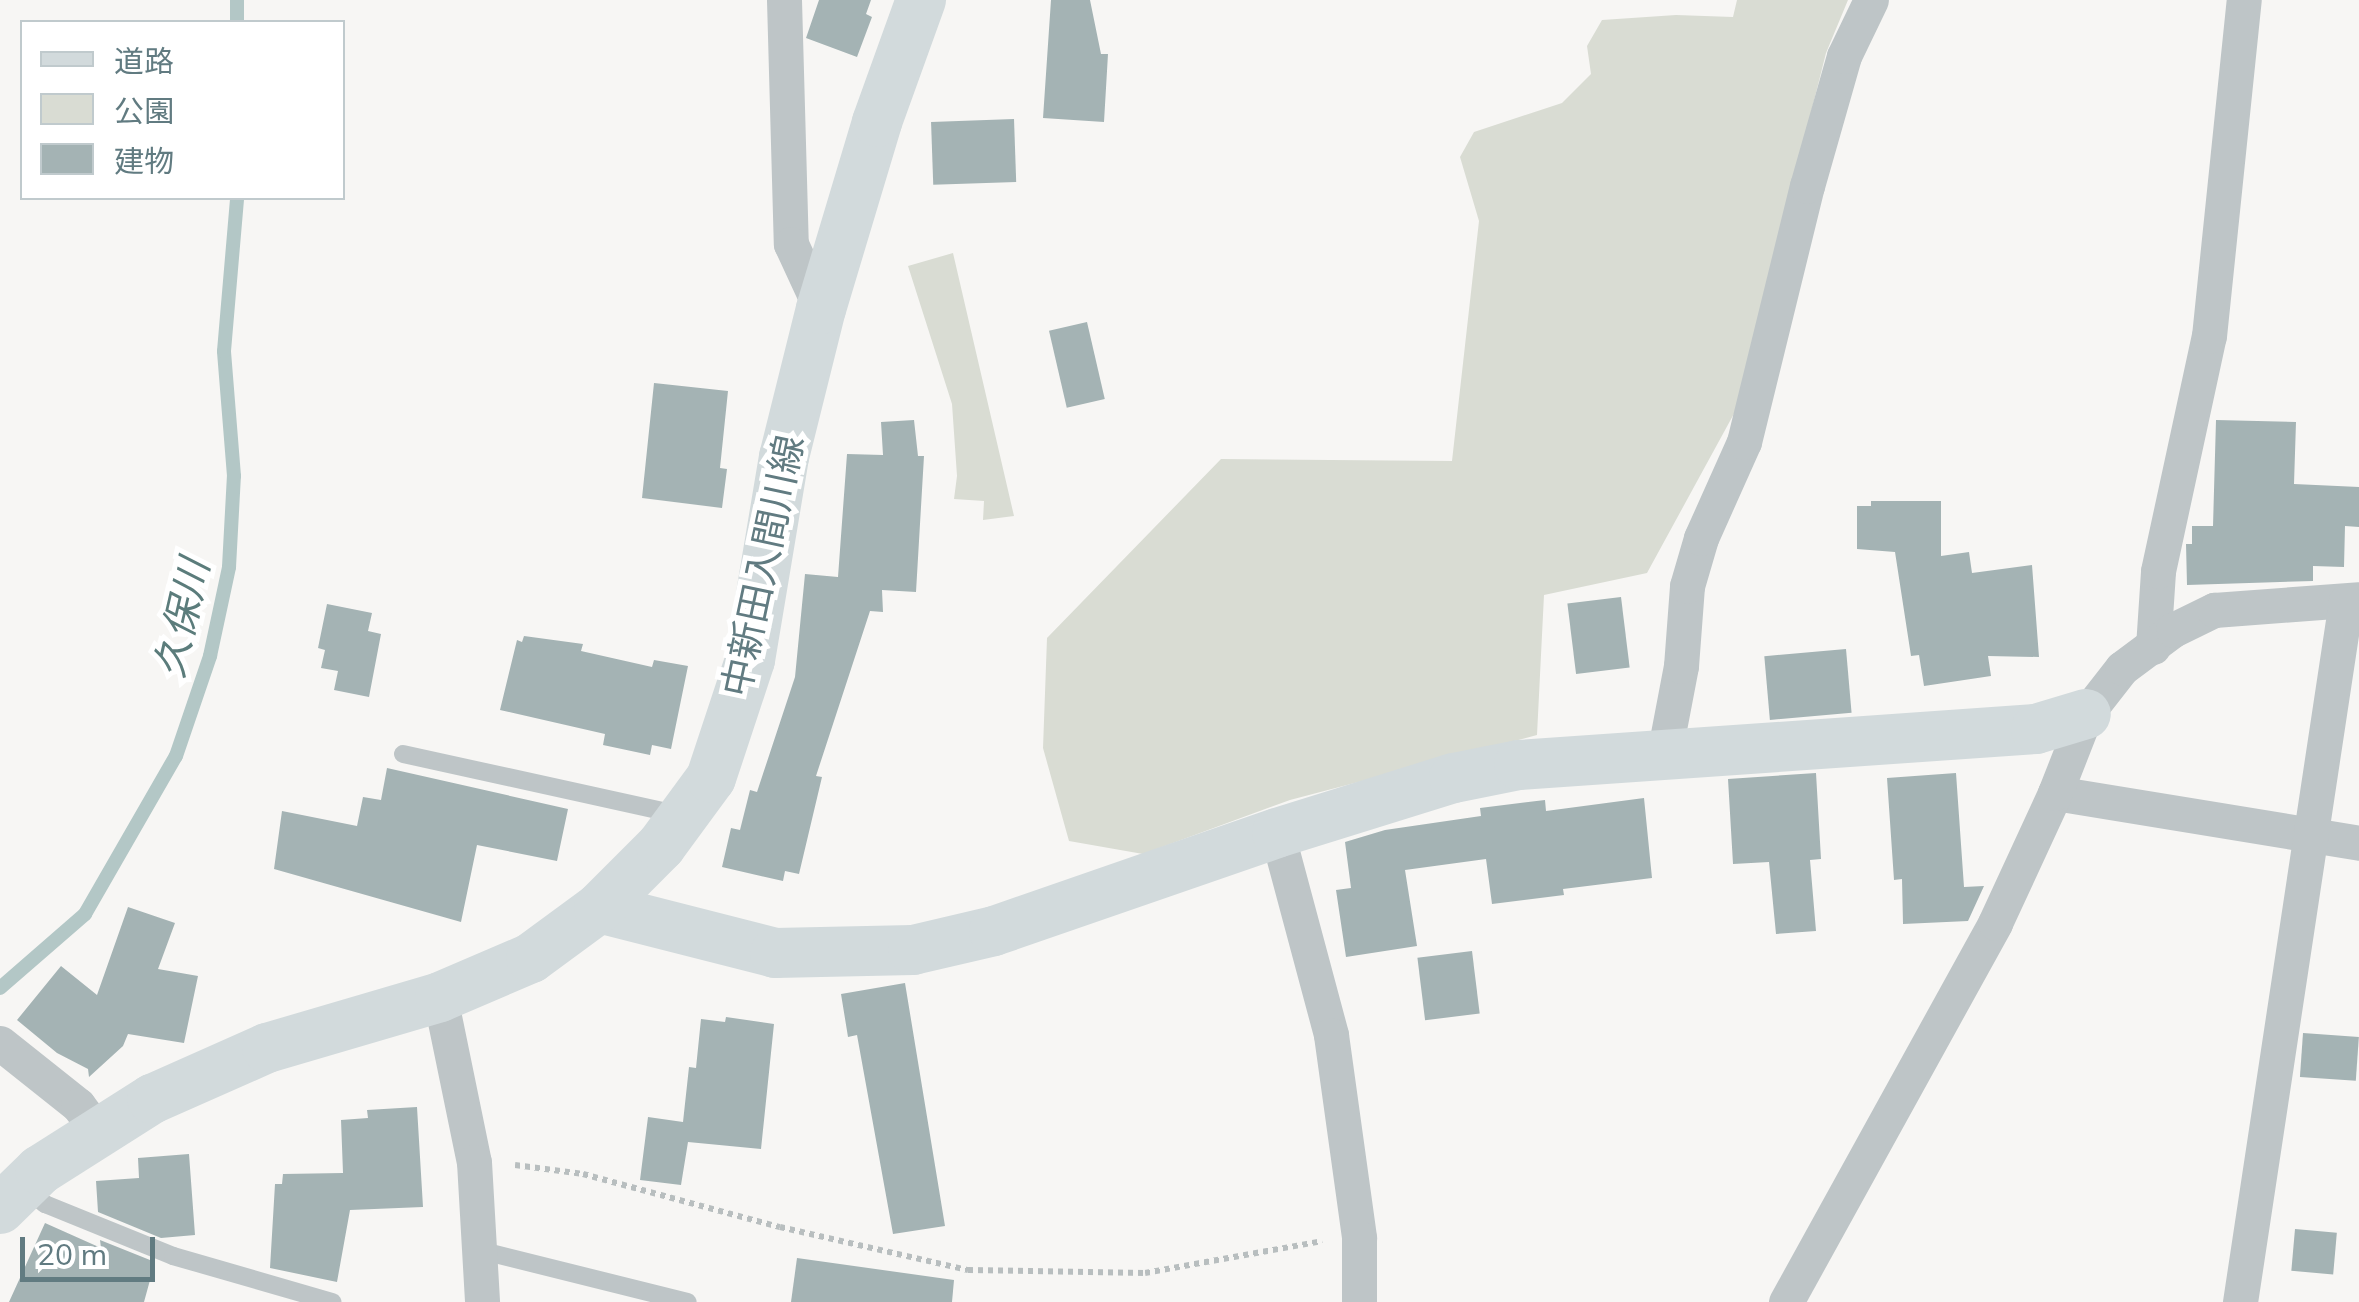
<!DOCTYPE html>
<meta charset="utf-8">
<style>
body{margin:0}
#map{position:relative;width:2359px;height:1302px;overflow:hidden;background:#f7f6f4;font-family:Mulish,"Noto Sans JP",sans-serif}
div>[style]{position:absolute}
.green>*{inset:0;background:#d9dcd3}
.stream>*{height:14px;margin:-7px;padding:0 7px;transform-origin:7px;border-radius:7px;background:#b3c7c6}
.building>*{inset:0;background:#a4b3b4;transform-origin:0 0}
.path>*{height:6px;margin-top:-3px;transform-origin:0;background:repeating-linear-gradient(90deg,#b8bebf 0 5px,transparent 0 10px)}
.lane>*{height:18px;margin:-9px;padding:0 9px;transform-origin:9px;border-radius:9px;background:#bec5c7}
.street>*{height:35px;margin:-17.5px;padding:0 17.5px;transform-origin:17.5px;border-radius:17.5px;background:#bec5c7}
.secondary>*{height:50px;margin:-25px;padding:0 25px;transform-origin:25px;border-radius:25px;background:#d2dadc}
span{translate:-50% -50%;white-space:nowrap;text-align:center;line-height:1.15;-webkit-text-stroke:10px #fff;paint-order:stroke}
.street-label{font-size:38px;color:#617b81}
.water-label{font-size:40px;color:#5b7c7b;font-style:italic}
.legend{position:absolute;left:20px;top:20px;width:325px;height:180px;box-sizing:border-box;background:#fff;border:2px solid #c0cacd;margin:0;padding:12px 18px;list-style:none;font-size:30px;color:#617b81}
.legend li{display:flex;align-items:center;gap:20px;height:50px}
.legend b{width:50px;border:2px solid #c0cacd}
.scale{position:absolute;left:20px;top:1237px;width:135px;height:45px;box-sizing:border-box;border:5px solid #617b81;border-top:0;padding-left:12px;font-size:30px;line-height:35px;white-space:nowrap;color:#617b81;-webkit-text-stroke:8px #fff;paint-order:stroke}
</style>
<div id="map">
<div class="green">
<div style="clip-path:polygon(1737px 0,1848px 0,1826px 53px,1736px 410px,1647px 573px,1544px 595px,1537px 735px,1290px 800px,1143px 854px,1069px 841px,1043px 748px,1047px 638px,1221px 459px,1452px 461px,1479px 221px,1460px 157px,1474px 132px,1562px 103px,1591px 74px,1587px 46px,1602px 20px,1676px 15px,1733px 17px)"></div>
<div style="clip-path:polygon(953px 253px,1014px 516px,983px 520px,984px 501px,954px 499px,957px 476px,952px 404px,908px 266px)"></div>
</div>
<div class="stream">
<div style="left:237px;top:0;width:22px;rotate:90deg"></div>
<div style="left:0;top:988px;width:113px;rotate:-41deg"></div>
<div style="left:85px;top:914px;width:182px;rotate:-60.1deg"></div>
<div style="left:176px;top:756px;width:106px;rotate:-71.2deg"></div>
<div style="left:210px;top:656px;width:91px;rotate:-77.9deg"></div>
<div style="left:229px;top:567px;width:91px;rotate:-86.9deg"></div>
<div style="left:234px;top:476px;width:125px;rotate:-94.6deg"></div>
<div style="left:224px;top:351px;width:154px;rotate:-85.1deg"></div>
</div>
<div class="building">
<div style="clip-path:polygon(819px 0,871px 0,866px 14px,872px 17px,857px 57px,806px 38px)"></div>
<div style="clip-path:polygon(1051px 0,1090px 0,1101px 54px,1108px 54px,1104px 122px,1043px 118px)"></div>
<div style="left:1014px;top:119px;width:63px;height:83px;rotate:88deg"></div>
<div style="left:1087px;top:322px;width:79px;height:39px;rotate:77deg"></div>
<div style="clip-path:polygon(654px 383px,728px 391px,720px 468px,727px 469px,722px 508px,642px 498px)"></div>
<div style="clip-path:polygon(914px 420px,918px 456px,924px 456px,916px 592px,882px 590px,883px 612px,870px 611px,816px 776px,822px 777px,799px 874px,785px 871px,783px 881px,722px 867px,731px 828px,740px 830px,750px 790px,757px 792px,795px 677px,805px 574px,838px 577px,847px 454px,883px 455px,881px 422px)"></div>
<div style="clip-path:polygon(2216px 420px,2296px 422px,2294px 484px,2359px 487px,2359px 527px,2345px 526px,2344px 567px,2313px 566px,2313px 581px,2187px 585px,2186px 544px,2192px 544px,2192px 526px,2213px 526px)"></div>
<div style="clip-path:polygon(1871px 501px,1941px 501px,1941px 556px,1969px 552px,1972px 573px,2032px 565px,2039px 657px,1988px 656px,1991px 676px,1924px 686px,1919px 655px,1911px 656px,1895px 552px,1857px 549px,1857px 506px,1871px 506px)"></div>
<div style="left:1621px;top:597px;width:71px;height:54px;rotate:83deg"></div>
<div style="clip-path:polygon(327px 604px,372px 613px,368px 631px,381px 634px,369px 697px,334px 690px,338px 671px,321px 668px,325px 650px,318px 648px)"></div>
<div style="clip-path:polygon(524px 636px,583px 644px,581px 651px,652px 667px,654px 660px,688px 666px,671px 749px,652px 745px,650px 755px,603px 745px,605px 734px,500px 710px,517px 640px,522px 642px)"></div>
<div style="left:1846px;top:649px;width:64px;height:82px;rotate:85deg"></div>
<div style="clip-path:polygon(387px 768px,568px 809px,557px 861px,477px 845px,461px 922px,274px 869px,282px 811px,357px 826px,363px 797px,381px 800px)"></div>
<div style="clip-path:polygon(1816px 773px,1821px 859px,1810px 860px,1816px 931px,1776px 934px,1769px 862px,1733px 864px,1728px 779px)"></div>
<div style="clip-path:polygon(1956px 773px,1964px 887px,1984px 886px,1968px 921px,1903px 924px,1902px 879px,1894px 880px,1887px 778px)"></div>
<div style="clip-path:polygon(1644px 798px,1652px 878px,1563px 889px,1564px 895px,1492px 904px,1486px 859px,1405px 870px,1417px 946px,1346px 957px,1336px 890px,1351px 888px,1345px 842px,1385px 830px,1481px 816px,1480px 808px,1545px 800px,1546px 811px)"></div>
<div style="clip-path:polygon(128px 907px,175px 923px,158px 969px,198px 976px,184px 1043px,128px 1034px,123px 1046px,89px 1077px,88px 1069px,57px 1053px,17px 1020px,61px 966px,97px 995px)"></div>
<div style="left:1472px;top:951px;width:63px;height:55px;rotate:83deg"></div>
<div style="clip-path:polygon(905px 983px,945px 1226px,893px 1234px,857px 1035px,848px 1037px,841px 994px)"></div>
<div style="clip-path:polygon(726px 1017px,774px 1024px,761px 1149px,688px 1142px,681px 1185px,640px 1180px,648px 1117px,683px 1122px,689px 1067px,696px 1068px,701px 1019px,725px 1022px)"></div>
<div style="left:2303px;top:1033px;width:56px;height:44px;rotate:4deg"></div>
<div style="clip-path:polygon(417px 1107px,423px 1207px,350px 1210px,337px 1282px,270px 1268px,275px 1184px,282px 1184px,283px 1174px,343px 1173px,341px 1120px,368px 1118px,367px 1110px)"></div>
<div style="clip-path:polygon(189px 1154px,195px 1235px,161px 1238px,98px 1212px,96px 1181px,139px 1178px,138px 1158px)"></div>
<div style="clip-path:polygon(45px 1223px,101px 1248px,100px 1240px,155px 1262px,144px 1302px,9px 1302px)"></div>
<div style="left:2295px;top:1229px;width:42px;height:42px;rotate:5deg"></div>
<div style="clip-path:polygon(797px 1258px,954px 1280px,952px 1302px,791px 1302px)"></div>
</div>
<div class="path">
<div style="left:515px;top:1165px;width:69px;rotate:7.5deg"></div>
<div style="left:583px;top:1174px;width:204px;rotate:15.1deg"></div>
<div style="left:780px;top:1227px;width:193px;rotate:12.9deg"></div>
<div style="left:968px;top:1270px;width:177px;rotate:1deg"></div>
<div style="left:1145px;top:1273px;width:180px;rotate:-10.2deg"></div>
</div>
<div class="lane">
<div style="left:403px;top:754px;width:280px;rotate:12.4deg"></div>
<div style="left:27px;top:1190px;width:23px;rotate:38deg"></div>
<div style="left:45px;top:1204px;width:138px;rotate:22.1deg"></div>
<div style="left:173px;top:1256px;width:166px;rotate:16.1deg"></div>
<div style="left:479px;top:1250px;width:215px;rotate:14deg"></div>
</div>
<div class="street">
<div style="left:784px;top:0;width:244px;rotate:88.4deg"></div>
<div style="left:791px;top:244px;width:72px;rotate:65.2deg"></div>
<div style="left:2153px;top:647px;width:76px;rotate:-86.2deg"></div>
<div style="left:2158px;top:571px;width:240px;rotate:-77.8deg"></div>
<div style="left:2209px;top:336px;width:338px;rotate:-84.1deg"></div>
<div style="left:1664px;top:755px;width:91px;rotate:-79.2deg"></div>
<div style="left:1681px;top:666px;width:80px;rotate:-85.7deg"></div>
<div style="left:1687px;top:586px;width:50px;rotate:-73.7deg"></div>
<div style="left:1701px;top:538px;width:105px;rotate:-65.9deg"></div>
<div style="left:1744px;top:442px;width:264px;rotate:-76.2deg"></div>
<div style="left:1807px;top:186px;width:135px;rotate:-74.1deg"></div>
<div style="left:1844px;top:56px;width:62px;rotate:-64.3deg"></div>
<div style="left:2055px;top:793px;width:308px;rotate:9.3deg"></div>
<div style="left:1277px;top:833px;width:209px;rotate:75deg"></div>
<div style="left:1331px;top:1035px;width:205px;rotate:82.1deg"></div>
<div style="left:1359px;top:1238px;width:64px;rotate:90deg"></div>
<div style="left:440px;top:997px;width:168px;rotate:78.4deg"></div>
<div style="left:474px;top:1162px;width:140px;rotate:86.7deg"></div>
<div style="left:0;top:1043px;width:100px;rotate:38.5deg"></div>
<div style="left:78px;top:1105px;width:31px;rotate:53deg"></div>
<div style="left:1786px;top:1302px;width:433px;rotate:-61.1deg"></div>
<div style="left:1995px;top:923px;width:143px;rotate:-65.2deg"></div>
<div style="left:2055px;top:793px;width:85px;rotate:-68.6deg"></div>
<div style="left:2086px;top:714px;width:58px;rotate:-52deg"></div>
<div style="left:2122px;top:668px;width:64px;rotate:-36.7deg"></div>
<div style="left:2173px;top:630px;width:46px;rotate:-26deg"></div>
<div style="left:2214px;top:610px;width:145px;rotate:-4.3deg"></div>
<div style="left:2240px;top:1302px;width:709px;rotate:-81.4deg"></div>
</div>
<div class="secondary">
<div style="left:599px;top:908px;width:182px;rotate:14.3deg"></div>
<div style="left:775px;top:953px;width:138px;rotate:-1.2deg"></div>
<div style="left:913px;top:950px;width:83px;rotate:-13.2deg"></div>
<div style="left:994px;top:931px;width:299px;rotate:-19.1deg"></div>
<div style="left:1277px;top:833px;width:185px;rotate:-17.3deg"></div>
<div style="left:1454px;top:778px;width:66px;rotate:-11.3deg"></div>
<div style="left:1519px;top:765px;width:518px;rotate:-3.98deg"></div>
<div style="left:2036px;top:729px;width:52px;rotate:-16.7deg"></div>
<div style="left:0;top:1209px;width:56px;rotate:-44.3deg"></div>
<div style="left:40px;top:1170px;width:133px;rotate:-32.4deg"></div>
<div style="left:152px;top:1099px;width:126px;rotate:-23.9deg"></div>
<div style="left:267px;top:1048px;width:180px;rotate:-16.4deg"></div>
<div style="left:440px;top:997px;width:99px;rotate:-23.2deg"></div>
<div style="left:531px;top:958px;width:84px;rotate:-36.3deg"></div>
<div style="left:599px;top:908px;width:88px;rotate:-45deg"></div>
<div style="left:661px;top:846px;width:84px;rotate:-53.7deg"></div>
<div style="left:711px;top:778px;width:124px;rotate:-71.7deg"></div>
<div style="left:750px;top:660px;width:206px;rotate:-80.5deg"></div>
<div style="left:784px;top:457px;width:153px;rotate:-76deg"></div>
<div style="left:821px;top:309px;width:195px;rotate:-73.3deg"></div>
<div style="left:877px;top:122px;width:130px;rotate:-70.2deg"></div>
</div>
<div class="street-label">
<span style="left:763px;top:566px;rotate:-78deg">中新田入間川線</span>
</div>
<div class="water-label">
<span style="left:181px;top:618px;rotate:-77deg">久保川</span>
</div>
<ul class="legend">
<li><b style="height:12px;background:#d2dadc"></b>道路</li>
<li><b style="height:28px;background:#d9dcd3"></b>公園</li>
<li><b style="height:28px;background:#a4b3b4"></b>建物</li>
</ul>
<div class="scale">20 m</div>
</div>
